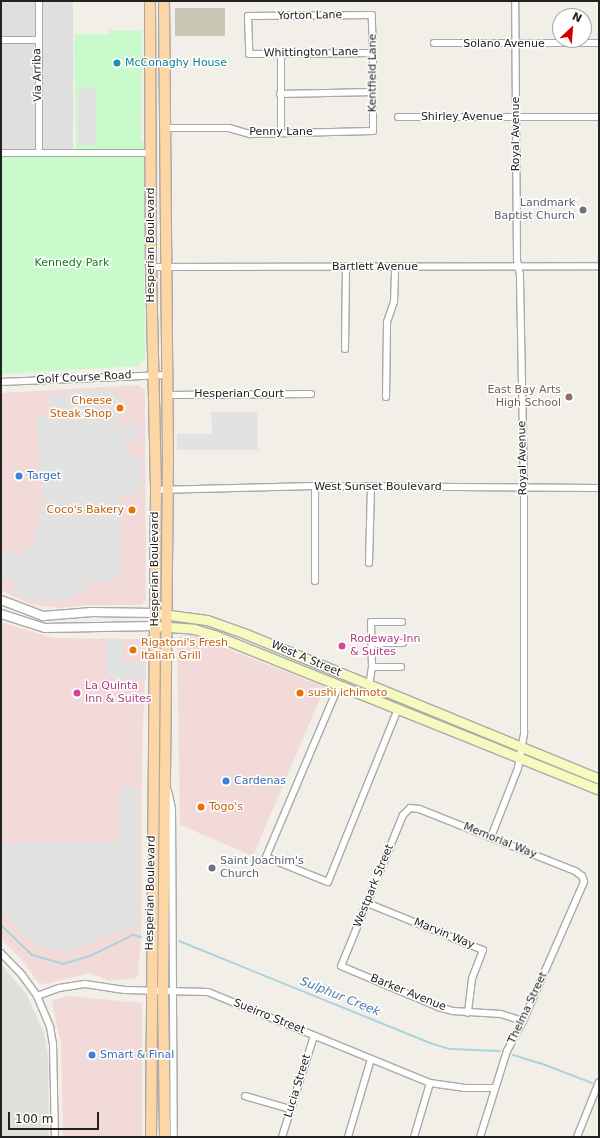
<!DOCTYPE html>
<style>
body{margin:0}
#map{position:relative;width:600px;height:1138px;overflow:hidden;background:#f2efe9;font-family:"DejaVu Sans",sans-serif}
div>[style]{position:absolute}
.residential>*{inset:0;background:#e0dfdf;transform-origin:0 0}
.commercial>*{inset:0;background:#f2dad9}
.airport>*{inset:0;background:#e1dfda}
.construction>*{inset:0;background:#c7c7b4;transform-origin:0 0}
.park>*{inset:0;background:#c8facc}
.parking>*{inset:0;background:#e2e2e2;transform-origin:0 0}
.stream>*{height:2px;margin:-1px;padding:0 1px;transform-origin:1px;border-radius:1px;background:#aad3df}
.roads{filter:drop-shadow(1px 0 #a9a9a9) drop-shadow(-1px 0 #a9a9a9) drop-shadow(0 1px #a9a9a9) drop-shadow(0 -1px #a9a9a9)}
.minor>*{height:6px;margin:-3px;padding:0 3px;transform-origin:3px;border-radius:3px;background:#fff}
.tertiary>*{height:8px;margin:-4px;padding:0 4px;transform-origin:4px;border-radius:4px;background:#fff}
.secondary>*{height:9px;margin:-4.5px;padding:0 4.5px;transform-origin:4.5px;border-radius:4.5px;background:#f7fabf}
.primary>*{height:10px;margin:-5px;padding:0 5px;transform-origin:5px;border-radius:5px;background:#fcd6a4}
.dots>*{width:11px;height:11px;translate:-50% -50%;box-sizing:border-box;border:2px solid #fff;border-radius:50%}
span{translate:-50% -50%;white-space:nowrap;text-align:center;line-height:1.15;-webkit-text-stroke:3px #fff;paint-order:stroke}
.street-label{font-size:11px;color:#222}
.culture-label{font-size:11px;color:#0d838f}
.left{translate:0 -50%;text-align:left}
.worship-label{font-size:11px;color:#5b616d}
.right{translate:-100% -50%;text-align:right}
.park-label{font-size:11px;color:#0c8416}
.education-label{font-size:11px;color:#785e54}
.food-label{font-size:11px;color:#c56008}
.shop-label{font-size:11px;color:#366cbe}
.hotel-label{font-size:11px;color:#b23c85}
.water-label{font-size:12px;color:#4a7aab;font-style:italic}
.frame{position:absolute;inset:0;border:2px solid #222;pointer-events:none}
.north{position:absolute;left:552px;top:8px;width:40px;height:40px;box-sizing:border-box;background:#fff;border:1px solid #a7a7a7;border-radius:50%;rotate:26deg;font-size:11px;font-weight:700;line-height:16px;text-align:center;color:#222}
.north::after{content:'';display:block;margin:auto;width:14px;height:18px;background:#d40000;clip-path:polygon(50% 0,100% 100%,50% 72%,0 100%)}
.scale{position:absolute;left:8px;top:1112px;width:91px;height:18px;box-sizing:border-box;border:2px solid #222;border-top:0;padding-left:5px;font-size:12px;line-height:14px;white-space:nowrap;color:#222;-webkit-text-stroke:3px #fff;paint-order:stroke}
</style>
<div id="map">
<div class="residential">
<div style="left:1px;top:1px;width:72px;height:150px"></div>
</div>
<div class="commercial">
<div style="clip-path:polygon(138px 385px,145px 390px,146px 600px,141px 605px,90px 605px,58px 608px,29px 604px,1px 590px,1px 393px)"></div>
<div style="clip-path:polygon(1px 622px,53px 638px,143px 639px,146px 642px,142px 756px,141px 936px,138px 975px,135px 978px,110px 981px,90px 973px,45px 984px,39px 983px,22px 960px,1px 939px)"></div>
<div style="clip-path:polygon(190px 634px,325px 687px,253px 856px,180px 825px,177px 639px,181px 636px)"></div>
<div style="clip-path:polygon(69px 996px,142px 1003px,142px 1137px,63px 1137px,61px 1042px,52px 1005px,54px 1000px)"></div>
</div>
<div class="airport">
<div style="clip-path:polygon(1px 964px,27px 995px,44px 1033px,48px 1057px,49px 1137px,1px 1137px)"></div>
</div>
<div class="construction">
<div style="left:175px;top:8px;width:50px;height:28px"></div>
</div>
<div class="park">
<div style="clip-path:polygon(109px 30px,142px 31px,141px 141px,144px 143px,145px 358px,138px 366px,1px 374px,1px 151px,76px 150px,74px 34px,109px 34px)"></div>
</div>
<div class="parking">
<div style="left:78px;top:87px;width:18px;height:58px"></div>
<div style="clip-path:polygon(107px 389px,107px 393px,114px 392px,115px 397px,120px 398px,121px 422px,115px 422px,116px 426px,122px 429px,122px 424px,135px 423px,135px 428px,141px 427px,141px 435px,136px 436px,137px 440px,129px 441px,129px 436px,125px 438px,127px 459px,130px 459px,130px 454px,137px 454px,137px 459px,142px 459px,142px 489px,137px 489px,137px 496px,121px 496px,121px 491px,117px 491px,116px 496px,116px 500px,121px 500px,121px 521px,116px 522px,121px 524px,121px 532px,115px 535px,120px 536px,120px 577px,115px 577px,115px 582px,86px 582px,86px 578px,82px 577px,80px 582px,85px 582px,85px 594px,73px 595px,73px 600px,50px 601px,49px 596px,48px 601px,34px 601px,33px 595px,30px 600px,14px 592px,18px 585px,3px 578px,1px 553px,16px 552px,16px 556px,20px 556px,32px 544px,43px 506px,44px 490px,40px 470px,36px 416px,53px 415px,53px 412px,48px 413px,48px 398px,53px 397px,53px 393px)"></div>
<div style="clip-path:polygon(211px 412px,257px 412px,258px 450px,177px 450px,177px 434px,212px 434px)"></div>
<div style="clip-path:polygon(123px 639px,123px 661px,146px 662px,146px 680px,107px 678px,106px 640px)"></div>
<div style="clip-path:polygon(119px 787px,139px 788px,137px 925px,65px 953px,36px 945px,1px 913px,1px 843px,119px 843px)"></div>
</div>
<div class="stream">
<div style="left:1px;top:925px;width:43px;rotate:44.1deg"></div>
<div style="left:32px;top:955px;width:32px;rotate:16deg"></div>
<div style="left:63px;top:964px;width:30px;rotate:-17deg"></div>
<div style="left:92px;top:955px;width:46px;rotate:-26deg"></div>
<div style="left:133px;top:935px;width:8px;rotate:14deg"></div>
<div style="left:179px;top:941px;width:271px;rotate:22.1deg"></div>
<div style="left:430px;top:1043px;width:21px;rotate:17deg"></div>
<div style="left:450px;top:1049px;width:50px;rotate:2.3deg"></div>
<div style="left:513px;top:1055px;width:28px;rotate:17deg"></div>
<div style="left:540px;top:1063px;width:56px;rotate:21deg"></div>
</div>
<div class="roads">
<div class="minor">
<div style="left:39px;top:1px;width:147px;rotate:90deg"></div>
<div style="left:1px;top:40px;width:37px"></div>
<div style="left:434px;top:43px;width:165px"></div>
<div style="left:281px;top:54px;width:78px;rotate:90deg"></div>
<div style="left:280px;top:94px;width:93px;rotate:-1.2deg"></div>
<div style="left:398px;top:117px;width:201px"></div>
<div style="left:165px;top:128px;width:64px"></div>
<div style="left:229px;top:128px;width:22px;rotate:16deg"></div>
<div style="left:250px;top:134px;width:123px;rotate:-1.4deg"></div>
<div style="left:373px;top:131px;width:78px;rotate:-90deg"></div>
<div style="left:373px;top:53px;width:38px;rotate:-92deg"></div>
<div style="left:372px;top:15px;width:124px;rotate:179.5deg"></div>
<div style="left:248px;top:16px;width:38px;rotate:88deg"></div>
<div style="left:249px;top:54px;width:124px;rotate:-0.5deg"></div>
<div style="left:1px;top:153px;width:150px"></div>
<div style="left:151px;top:267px;width:448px;rotate:-0.1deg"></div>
<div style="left:345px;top:349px;width:82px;rotate:-89.3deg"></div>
<div style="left:1px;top:382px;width:165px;rotate:-2.4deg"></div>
<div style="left:167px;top:395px;width:144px;rotate:-0.4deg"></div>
<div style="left:386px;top:397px;width:75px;rotate:-89.2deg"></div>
<div style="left:387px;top:322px;width:21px;rotate:-71deg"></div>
<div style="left:394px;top:302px;width:36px;rotate:-88deg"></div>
<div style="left:156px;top:490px;width:159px;rotate:-1.4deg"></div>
<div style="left:315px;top:486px;width:284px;rotate:0.4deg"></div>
<div style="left:369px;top:563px;width:76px;rotate:-88.5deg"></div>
<div style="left:315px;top:581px;width:95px;rotate:-90deg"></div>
<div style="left:372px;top:643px;width:31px"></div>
<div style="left:372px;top:667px;width:29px"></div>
<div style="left:339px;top:685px;width:187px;rotate:113deg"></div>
<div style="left:266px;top:857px;width:67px;rotate:22deg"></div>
<div style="left:328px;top:882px;width:187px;rotate:-68deg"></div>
<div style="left:369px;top:686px;width:19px;rotate:-81deg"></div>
<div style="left:372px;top:667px;width:45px;rotate:-91.3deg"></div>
<div style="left:371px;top:622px;width:31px"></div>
<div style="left:168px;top:791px;width:17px;rotate:77deg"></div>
<div style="left:172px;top:808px;width:329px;rotate:89.7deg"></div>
<div style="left:491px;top:837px;width:74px;rotate:-68.6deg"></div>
<div style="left:518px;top:768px;width:36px;rotate:-80deg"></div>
<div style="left:524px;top:733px;width:245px;rotate:-90deg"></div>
<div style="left:524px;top:488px;width:213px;rotate:-91.1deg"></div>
<div style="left:520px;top:275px;width:16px;rotate:-101deg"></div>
<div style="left:517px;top:259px;width:258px;rotate:-90.4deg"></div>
<div style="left:367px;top:903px;width:125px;rotate:22.1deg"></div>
<div style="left:483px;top:950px;width:31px;rotate:111deg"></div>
<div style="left:472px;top:979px;width:34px;rotate:97deg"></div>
<div style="left:1px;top:953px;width:30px;rotate:46deg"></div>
<div style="left:22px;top:975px;width:26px;rotate:54deg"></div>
<div style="left:37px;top:996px;width:34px;rotate:67deg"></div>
<div style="left:50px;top:1027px;width:17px;rotate:80deg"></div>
<div style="left:53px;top:1044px;width:93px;rotate:88.8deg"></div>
<div style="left:37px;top:996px;width:23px;rotate:-20deg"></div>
<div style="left:59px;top:988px;width:26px;rotate:-9deg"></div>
<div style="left:85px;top:984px;width:40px;rotate:8.5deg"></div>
<div style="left:125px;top:990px;width:83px;rotate:1.4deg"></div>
<div style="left:208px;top:992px;width:240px;rotate:22.3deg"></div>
<div style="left:430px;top:1083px;width:34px;rotate:8deg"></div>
<div style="left:464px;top:1088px;width:30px"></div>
<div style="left:245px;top:1096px;width:47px;rotate:16.1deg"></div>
<div style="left:282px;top:1137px;width:106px;rotate:-72.4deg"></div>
<div style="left:348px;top:1137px;width:81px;rotate:-73.6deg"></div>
<div style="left:414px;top:1137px;width:56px;rotate:-73.5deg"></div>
<div style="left:480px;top:1137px;width:90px;rotate:-72.6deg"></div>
<div style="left:507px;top:1051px;width:34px;rotate:-62deg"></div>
<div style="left:523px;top:1021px;width:152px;rotate:-66.3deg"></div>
<div style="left:584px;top:882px;width:6px;rotate:-108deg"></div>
<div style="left:582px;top:876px;width:9px;rotate:-144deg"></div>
<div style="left:575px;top:871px;width:168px;rotate:-158.3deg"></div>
<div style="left:419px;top:809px;width:9px;rotate:-174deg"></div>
<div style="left:410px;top:808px;width:10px;rotate:135deg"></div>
<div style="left:403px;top:815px;width:163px;rotate:112.3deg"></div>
<div style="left:341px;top:966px;width:105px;rotate:22.9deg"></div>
<div style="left:438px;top:1007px;width:16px;rotate:15deg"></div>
<div style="left:453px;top:1011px;width:48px;rotate:3.6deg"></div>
<div style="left:501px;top:1014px;width:23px;rotate:18deg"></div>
<div style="left:577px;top:1137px;width:59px;rotate:-68.2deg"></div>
</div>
<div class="tertiary">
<div style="left:1px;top:600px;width:45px;rotate:20.9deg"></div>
<div style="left:43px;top:616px;width:49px;rotate:-4.7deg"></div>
<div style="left:92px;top:612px;width:63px;rotate:0.9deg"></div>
<div style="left:1px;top:614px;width:46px;rotate:17.7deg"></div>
<div style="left:45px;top:628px;width:110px;rotate:-1deg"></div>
</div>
<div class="secondary">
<div style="left:155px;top:613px;width:52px;rotate:7.7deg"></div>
<div style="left:207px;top:620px;width:41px;rotate:19.7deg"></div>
<div style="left:246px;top:634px;width:382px;rotate:22.3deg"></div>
<div style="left:155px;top:626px;width:39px;rotate:4deg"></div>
<div style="left:194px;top:629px;width:21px;rotate:17deg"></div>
<div style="left:214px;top:635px;width:415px;rotate:21.9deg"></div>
</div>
<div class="primary">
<div style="left:150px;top:1px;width:266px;rotate:89.8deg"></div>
<div style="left:151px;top:267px;width:223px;rotate:88.7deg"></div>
<div style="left:156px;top:490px;width:647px;rotate:90.44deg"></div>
<div style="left:164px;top:1px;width:458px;rotate:89.5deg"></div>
<div style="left:168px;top:459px;width:532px;rotate:90.54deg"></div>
<div style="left:163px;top:991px;width:146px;rotate:89.2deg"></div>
</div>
</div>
<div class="dots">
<div style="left:117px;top:63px;background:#0f9aa8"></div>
<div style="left:583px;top:210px;background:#6b7280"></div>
<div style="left:569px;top:397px;background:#8d6e63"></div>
<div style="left:120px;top:408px;background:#e8710a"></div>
<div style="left:19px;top:476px;background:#3f7fe0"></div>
<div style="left:132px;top:510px;background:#e8710a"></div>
<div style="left:342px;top:646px;background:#d1479c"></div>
<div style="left:133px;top:650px;background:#e8710a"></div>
<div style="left:77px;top:693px;background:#d1479c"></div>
<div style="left:300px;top:693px;background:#e8710a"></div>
<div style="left:226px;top:781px;background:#3f7fe0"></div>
<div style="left:201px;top:807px;background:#e8710a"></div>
<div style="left:212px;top:868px;background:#6b7280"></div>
<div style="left:92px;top:1055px;background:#3f7fe0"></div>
</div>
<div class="street-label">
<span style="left:310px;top:16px;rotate:-1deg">Yorton Lane</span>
<span style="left:504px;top:44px">Solano Avenue</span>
<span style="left:311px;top:53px;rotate:-1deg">Whittington Lane</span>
<span style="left:373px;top:73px;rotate:-90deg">Kentfield Lane</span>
<span style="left:38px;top:75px;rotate:-91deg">Via Arriba</span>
<span style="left:462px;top:117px">Shirley Avenue</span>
<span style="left:281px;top:132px">Penny Lane</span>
<span style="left:516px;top:134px;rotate:-90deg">Royal Avenue</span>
<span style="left:151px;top:245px;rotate:-90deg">Hesperian Boulevard</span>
<span style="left:375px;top:267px">Bartlett Avenue</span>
<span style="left:84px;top:378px;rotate:-3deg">Golf Course Road</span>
<span style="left:239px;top:394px">Hesperian Court</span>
<span style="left:523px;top:458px;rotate:-91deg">Royal Avenue</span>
<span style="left:378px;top:487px">West Sunset Boulevard</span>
<span style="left:155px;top:569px;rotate:-90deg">Hesperian Boulevard</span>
<span style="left:306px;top:659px;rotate:23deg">West A Street</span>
<span style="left:500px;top:841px;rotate:22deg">Memorial Way</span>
<span style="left:374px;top:886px;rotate:-68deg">Westpark Street</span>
<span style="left:151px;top:893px;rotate:-89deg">Hesperian Boulevard</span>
<span style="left:444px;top:934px;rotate:22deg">Marvin Way</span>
<span style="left:408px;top:993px;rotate:22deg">Barker Avenue</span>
<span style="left:528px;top:1008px;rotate:-65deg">Thelma Street</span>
<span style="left:269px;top:1017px;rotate:22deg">Sueirro Street</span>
<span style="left:298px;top:1086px;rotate:-73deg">Lucia Street</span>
</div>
<div class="culture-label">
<span class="left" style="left:125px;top:63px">McConaghy House</span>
</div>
<div class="worship-label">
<span class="right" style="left:575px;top:210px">Landmark<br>Baptist Church</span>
<span class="left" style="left:220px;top:868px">Saint Joachim's<br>Church</span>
</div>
<div class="park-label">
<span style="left:72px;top:263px">Kennedy Park</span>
</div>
<div class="education-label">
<span class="right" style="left:561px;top:397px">East Bay Arts<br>High School</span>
</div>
<div class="food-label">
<span class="right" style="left:112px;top:408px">Cheese<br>Steak Shop</span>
<span class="right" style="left:124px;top:510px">Coco's Bakery</span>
<span class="left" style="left:141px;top:650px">Rigatoni's Fresh<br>Italian Grill</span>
<span class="left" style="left:308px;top:693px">sushi ichimoto</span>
<span class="left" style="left:209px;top:807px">Togo's</span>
</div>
<div class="shop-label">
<span class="left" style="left:27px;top:476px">Target</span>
<span class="left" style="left:234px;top:781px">Cardenas</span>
<span class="left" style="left:100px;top:1055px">Smart &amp; Final</span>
</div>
<div class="hotel-label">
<span class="left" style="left:350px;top:646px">Rodeway Inn<br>&amp; Suites</span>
<span class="left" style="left:85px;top:693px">La Quinta<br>Inn &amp; Suites</span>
</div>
<div class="water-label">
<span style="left:340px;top:997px;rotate:22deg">Sulphur Creek</span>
</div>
<div class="frame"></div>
<div class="north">N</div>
<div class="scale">100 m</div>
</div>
